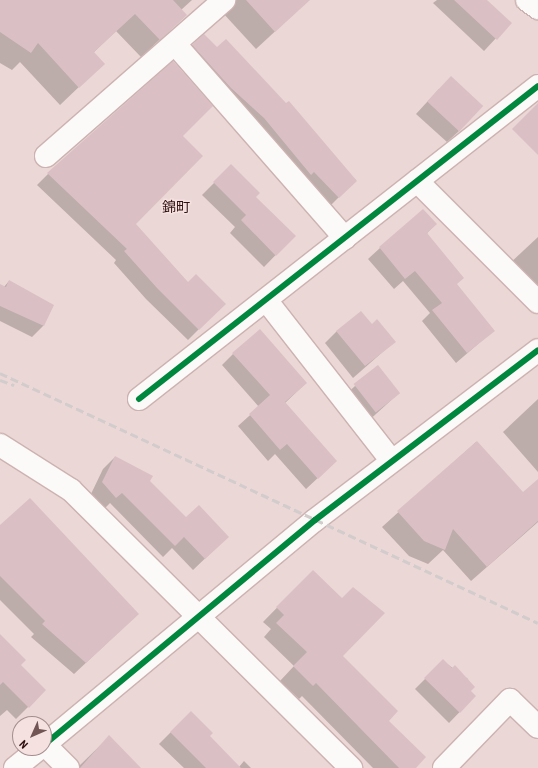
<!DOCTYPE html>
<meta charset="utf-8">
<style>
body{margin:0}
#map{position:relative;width:538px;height:768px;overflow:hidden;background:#ebd7d5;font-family:"Roboto Condensed","Noto Sans JP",sans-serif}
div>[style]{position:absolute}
.shadow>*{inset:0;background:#0003}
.building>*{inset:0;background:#dac0c4;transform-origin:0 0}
.roads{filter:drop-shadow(1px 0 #ccb2b0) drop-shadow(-1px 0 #ccb2b0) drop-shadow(0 1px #ccb2b0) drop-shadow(0 -1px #ccb2b0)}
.street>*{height:22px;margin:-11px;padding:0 11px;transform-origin:11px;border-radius:11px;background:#fcf9f9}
.rail>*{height:3px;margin-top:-1.5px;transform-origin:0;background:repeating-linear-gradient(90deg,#d2cccc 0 8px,transparent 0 12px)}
.cycleway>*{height:6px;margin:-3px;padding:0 3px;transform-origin:3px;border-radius:3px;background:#00873e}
span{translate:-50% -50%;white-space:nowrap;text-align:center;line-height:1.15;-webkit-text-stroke:3px #f4e1e0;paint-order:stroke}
.quarter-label{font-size:14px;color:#301010}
.north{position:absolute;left:12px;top:716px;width:40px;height:40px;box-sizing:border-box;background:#f4e1e0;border:1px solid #a68d8d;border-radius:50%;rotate:225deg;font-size:11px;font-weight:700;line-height:16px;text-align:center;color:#301010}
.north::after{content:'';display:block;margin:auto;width:14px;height:18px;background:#715655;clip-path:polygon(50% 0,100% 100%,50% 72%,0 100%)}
</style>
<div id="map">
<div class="shadow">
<div style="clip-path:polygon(0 0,192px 0,181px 10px,186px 15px,141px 57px,116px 31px,93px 53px,103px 64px,60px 105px,20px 62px,12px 70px,0 63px)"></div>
<div style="clip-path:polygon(211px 0,309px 0,256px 49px)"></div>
<div style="clip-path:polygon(437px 0,486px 0,510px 23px,484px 51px,433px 3px)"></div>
<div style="clip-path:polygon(193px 45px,356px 180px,327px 209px,181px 57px)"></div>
<div style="clip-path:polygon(439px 89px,459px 131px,447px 142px,416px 114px)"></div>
<div style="clip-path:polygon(181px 136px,135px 224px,188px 283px,224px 304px,188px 340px,146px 299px,114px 263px,116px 260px,37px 185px,48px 174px)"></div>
<div style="clip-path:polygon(231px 166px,255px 197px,294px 236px,264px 267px,230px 233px,235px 227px,202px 195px)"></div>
<div style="clip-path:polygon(436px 224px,427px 233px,456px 284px,493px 331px,456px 363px,422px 321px,430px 313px,403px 281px,394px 289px,368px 259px,380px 248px)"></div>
<div style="clip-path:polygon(538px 237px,538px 298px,508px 265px)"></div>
<div style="clip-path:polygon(9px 281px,53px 306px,43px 326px,32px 337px,0 321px,0 285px,4px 287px)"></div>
<div style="clip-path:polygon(372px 325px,394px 342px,353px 378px,325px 343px,337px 331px)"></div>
<div style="clip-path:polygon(233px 354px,306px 383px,285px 403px,336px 461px,306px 489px,275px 454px,268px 461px,238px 426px,259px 407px,222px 365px)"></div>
<div style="clip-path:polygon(355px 386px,399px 393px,365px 424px,343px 397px)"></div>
<div style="clip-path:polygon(538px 399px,538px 472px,503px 432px)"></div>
<div style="clip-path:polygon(476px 442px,523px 493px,538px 480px,538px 522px,471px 581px,443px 550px,428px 564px,409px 556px,382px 527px)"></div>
<div style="clip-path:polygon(115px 457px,149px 482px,216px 548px,193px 570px,172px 548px,163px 557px,110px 503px,104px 509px,91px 494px,103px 469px)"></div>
<div style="clip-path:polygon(0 526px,138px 614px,74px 674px,31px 637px,34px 634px,0 600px)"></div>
<div style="clip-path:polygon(313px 571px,341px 656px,414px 768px,373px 768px,302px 696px,299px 699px,280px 681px,294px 666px,264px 637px,271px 629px,263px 622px)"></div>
<div style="clip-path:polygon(0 636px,20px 665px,45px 690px,16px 719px,7px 710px,0 716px)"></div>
<div style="clip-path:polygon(443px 661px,468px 679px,470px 691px,475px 696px,449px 723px,415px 689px)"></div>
<div style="clip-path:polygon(191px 712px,208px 736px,239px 767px,244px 761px,251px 768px,184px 768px,159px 744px)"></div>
<div style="clip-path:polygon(109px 737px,140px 768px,77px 768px)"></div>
</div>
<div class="building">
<div style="clip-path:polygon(0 0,173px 0,187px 15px,160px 40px,135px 14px,94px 52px,105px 64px,79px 88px,38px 43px,31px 53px,0 32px)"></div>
<div style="clip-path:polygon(246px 0,310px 0,275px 32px)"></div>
<div style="clip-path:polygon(454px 0,487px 0,512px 23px,497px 40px)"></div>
<div style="clip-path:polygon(204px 34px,217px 47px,226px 39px,286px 103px,289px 101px,357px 181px,339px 198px,314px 172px,311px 175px,264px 118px,231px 88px,192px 45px)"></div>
<div style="clip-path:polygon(173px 61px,213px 106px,183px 136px,203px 156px,136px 224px,188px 282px,196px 274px,226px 304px,199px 330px,157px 288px,124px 251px,127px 249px,47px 173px)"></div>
<div style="left:451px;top:76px;width:44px;height:35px;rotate:43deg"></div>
<div style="clip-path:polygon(538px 103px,538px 155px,512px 129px)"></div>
<div style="clip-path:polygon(231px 164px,260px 193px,256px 197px,296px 236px,276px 256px,241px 220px,246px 215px,213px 182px)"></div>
<div style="clip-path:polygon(423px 209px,437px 224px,427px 233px,464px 278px,457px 284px,495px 331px,467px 353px,432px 310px,442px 303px,415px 271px,405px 279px,379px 247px)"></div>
<div style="clip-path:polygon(9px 280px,54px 305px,44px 326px,0 306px,0 284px,6px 287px)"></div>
<div style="clip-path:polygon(361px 311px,372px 324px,377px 319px,396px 342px,365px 366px,336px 331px)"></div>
<div style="clip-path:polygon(260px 329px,307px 383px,285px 402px,337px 461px,318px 479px,287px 444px,280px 450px,249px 414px,270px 395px,232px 353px)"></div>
<div style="left:378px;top:365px;width:36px;height:31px;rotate:52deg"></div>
<div style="clip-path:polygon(477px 441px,523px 492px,538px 479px,538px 521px,487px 567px,453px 529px,445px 550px,424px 541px,397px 511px)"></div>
<div style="clip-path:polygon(115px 456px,153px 476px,150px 481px,186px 517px,199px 505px,229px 537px,205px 559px,184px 537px,175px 546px,122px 493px,116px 498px,102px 482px)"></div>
<div style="clip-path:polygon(30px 498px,139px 614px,86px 663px,42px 624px,45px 621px,0 576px,0 525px)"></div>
<div style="clip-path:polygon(313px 570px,342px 598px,353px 587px,385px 613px,343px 656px,398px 711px,389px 721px,426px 757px,416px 768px,399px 768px,316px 683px,313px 686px,293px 666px,307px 652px,276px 623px,284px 615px,276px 607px)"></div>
<div style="clip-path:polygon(0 634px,26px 660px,21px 665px,46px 690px,29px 708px,3px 682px,0 685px)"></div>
<div style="clip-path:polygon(443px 659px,452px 668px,455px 665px,475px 687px,471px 691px,476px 696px,460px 713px,424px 678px)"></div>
<div style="clip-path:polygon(191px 711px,213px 733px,210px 736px,241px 768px,206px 768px,170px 732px)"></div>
<div style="clip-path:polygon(109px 735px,141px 768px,80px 768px)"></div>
</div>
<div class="roads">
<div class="street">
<div style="left:527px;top:0;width:14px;rotate:36deg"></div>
<div style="left:175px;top:44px;width:258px;rotate:48.8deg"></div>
<div style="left:46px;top:156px;width:237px;rotate:-41.2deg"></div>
<div style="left:417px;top:181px;width:171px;rotate:45deg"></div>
<div style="left:266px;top:300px;width:203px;rotate:52deg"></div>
<div style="left:139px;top:399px;width:507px;rotate:-38.11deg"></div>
<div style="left:0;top:445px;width:84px;rotate:32.4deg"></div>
<div style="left:71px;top:490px;width:395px;rotate:44.8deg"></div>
<div style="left:44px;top:744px;width:34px;rotate:45deg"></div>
<div style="left:44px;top:745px;width:352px;rotate:-39.7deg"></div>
<div style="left:315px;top:520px;width:280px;rotate:-37.3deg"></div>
<div style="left:15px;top:768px;width:32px;rotate:-39deg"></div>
<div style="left:444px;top:768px;width:95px;rotate:-45.9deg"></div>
<div style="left:510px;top:700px;width:39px;rotate:44deg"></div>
</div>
</div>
<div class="rail">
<div style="left:0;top:373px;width:593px;rotate:24.92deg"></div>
<div style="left:0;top:380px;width:15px;rotate:20deg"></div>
</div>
<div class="cycleway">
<div style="left:139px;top:399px;width:507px;rotate:-38.11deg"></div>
<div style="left:44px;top:745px;width:352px;rotate:-39.7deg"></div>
<div style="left:315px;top:520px;width:280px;rotate:-37.3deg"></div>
</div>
<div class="quarter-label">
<span style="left:176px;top:207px">錦町</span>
</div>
<div class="north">N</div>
</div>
